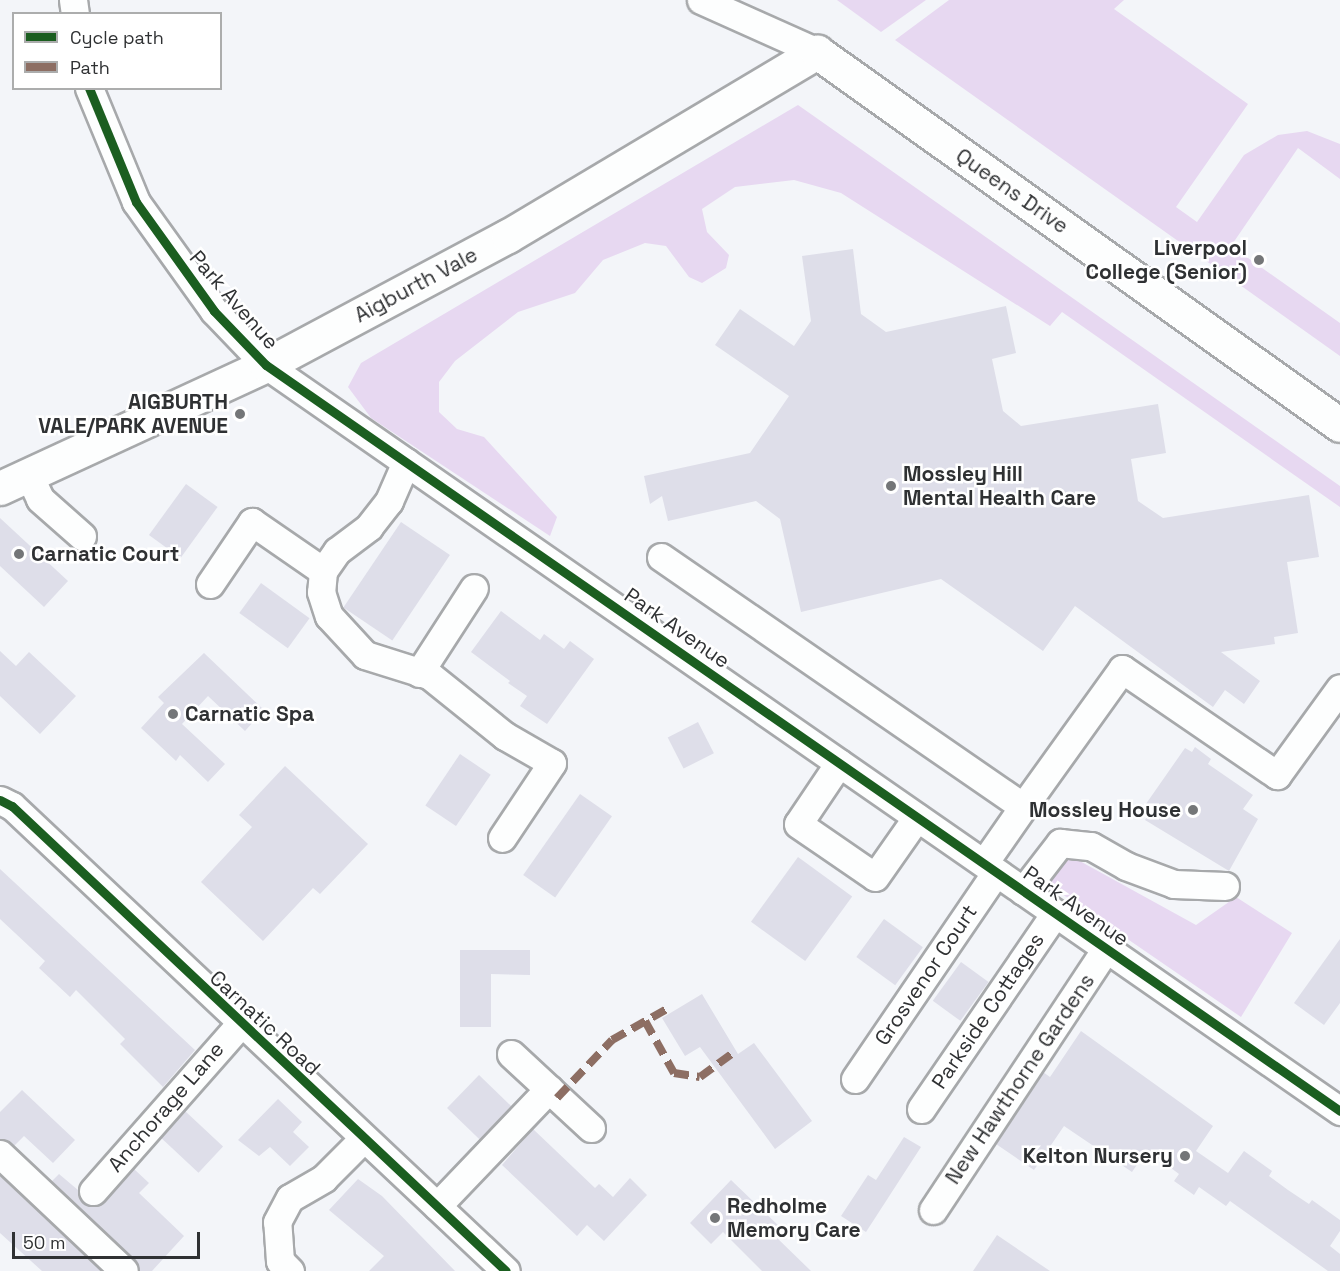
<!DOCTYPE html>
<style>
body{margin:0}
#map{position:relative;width:1340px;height:1271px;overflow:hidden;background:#f3f5f9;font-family:"Space Grotesk",sans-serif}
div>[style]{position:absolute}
.green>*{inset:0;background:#e7d8f1}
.building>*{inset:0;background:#dedee9;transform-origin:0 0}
.roads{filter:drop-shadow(2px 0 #a7a9ab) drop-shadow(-2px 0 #a7a9ab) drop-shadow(0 2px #a7a9ab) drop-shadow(0 -2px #a7a9ab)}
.minor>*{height:27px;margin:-13.5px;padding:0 13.5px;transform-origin:13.5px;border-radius:13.5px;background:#fdfefe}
.major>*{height:33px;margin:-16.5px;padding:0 16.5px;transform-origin:16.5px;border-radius:16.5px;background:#fdfefe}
.quiet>*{height:8px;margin-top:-4px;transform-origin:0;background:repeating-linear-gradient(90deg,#8d6e63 0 15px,transparent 0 23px)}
.cycleway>*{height:9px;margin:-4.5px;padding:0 4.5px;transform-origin:4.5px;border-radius:4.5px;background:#1b5e20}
.dots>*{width:16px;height:16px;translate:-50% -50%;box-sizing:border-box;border:3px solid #fff;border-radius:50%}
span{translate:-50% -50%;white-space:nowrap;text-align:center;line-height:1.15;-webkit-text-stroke:5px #fff;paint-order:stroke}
.street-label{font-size:21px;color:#2f3133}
.poi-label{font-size:21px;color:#2f3133;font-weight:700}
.right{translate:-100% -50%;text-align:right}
.left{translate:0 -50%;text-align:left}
.legend{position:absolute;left:12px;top:12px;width:210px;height:78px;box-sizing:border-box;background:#fff;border:2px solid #acadad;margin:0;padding:8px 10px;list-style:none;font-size:18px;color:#2f3133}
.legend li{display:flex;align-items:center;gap:12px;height:30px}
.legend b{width:30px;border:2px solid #acadad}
.scale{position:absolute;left:12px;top:1232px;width:188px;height:27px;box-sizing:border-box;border:3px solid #2f3133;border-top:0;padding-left:8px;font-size:18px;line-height:21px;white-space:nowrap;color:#2f3133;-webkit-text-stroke:4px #fff;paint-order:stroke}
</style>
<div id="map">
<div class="green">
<div style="clip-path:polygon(837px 0,926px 0,881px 32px)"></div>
<div style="clip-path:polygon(949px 0,1124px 0,1114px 9px,1248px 104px,1176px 207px,1197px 222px,1244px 155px,1278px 135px,1307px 131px,1340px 144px,1340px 179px,1298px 148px,1231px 246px,1340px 323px,1340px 356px,895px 40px)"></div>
<div style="clip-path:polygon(798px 105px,1340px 486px,1340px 507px,1062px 312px,1050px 326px,841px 193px,794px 180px,735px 187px,702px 209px,707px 232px,729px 255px,726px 268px,702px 283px,689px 277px,666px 246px,645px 243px,603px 260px,575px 293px,518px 312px,455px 361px,439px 382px,439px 412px,457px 429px,484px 437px,557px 517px,550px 536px,371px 418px,348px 387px,361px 363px)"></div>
<div style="clip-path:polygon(1067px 854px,1196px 925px,1236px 897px,1292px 933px,1241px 1017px,1046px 883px)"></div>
</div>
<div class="building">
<div style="clip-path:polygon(853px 249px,861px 314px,886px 332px,1006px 306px,1016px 353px,992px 359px,1003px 411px,1021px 426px,1158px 404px,1166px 453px,1131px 459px,1138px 501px,1163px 518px,1309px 495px,1319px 557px,1287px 562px,1298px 633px,1274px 637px,1275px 644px,1221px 652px,1260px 681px,1244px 704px,1225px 690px,1213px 707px,1075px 606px,1043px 651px,941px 579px,801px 612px,780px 519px,756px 501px,668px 521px,662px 496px,650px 504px,644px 476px,750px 453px,789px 396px,715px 345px,740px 309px,794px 346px,811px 321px,802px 256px)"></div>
<div style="left:186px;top:484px;width:39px;height:63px;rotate:36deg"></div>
<div style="clip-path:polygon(0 518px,68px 581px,44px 607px,0 566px)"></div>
<div style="left:401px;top:522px;width:59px;height:103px;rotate:34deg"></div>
<div style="left:261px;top:583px;width:60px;height:37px;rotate:36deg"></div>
<div style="clip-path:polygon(501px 611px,540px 640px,544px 634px,564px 649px,570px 641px,594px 659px,547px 724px,520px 706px,527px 696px,508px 683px,510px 681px,471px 652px)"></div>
<div style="clip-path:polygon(0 651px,16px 666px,29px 652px,76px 696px,40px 734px,0 696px)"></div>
<div style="clip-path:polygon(204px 653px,264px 710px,245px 731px,208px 696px,182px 724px,225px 764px,208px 782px,180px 755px,176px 761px,141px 728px,164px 703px,158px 697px)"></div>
<div style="left:698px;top:722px;width:35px;height:34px;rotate:63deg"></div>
<div style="clip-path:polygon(1195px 747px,1211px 759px,1208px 764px,1253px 795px,1243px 809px,1258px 819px,1229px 871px,1145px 820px,1148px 815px,1141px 811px,1185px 748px,1192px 752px)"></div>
<div style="left:460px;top:754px;width:37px;height:62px;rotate:34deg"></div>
<div style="clip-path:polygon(285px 766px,368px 844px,320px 894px,313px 888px,263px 941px,201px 882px,252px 827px,239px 815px)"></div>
<div style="left:580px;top:794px;width:39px;height:99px;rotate:35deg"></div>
<div style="left:798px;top:857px;width:67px;height:80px;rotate:36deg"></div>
<div style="clip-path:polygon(0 869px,195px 1050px,163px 1087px,120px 1044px,125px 1039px,76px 990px,70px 997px,39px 968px,45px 961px,0 919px)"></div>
<div style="left:884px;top:919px;width:48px;height:47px;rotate:36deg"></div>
<div style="clip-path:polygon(1340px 939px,1340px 1003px,1324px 1025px,1294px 1003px)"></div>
<div style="clip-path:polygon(460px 950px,530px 950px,530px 975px,491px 974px,491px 1027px,460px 1027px)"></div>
<div style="left:961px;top:962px;width:34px;height:48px;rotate:36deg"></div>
<div style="clip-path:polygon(702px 994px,738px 1054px,754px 1043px,812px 1121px,775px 1149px,700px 1047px,685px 1056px,662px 1018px)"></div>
<div style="clip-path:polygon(1081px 1031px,1213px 1126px,1196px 1151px,1228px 1173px,1244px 1151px,1272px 1171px,1269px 1176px,1288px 1190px,1309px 1204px,1312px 1200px,1340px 1220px,1340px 1231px,1330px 1246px,1340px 1254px,1340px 1271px,1328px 1271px,1230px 1201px,1226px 1206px,1199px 1187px,1194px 1195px,1174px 1181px,1179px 1174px,1147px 1150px,1132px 1172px,1064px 1126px,1034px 1170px,996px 1144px,1043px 1072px,1050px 1077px)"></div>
<div style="left:479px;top:1075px;width:45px;height:46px;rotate:44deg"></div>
<div style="clip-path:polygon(22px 1090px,75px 1140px,53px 1163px,24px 1136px,14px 1146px,0 1139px,0 1112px)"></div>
<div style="clip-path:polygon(278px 1099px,302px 1122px,293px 1132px,309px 1147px,290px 1166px,270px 1147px,259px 1156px,238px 1140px)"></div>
<div style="left:185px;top:1111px;width:52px;height:36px;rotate:43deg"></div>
<div style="clip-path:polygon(533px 1129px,595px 1188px,599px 1184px,613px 1197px,630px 1178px,647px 1195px,604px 1241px,587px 1225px,577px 1236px,502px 1165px)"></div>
<div style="clip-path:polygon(904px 1137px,921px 1147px,866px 1232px,841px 1216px,868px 1175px,876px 1180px)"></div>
<div style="clip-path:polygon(134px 1169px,149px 1183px,139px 1193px,184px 1236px,152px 1271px,139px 1271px,135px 1260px,52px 1181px,59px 1174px,78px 1190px,83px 1203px,97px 1206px)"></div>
<div style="clip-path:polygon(0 1176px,101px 1271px,42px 1271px,0 1233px)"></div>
<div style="clip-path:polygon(358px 1179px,382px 1196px,455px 1271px,369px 1271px,384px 1256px,329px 1210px)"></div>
<div style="clip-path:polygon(731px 1180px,782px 1229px,775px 1236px,811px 1271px,762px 1271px,723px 1232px,711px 1244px,690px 1223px)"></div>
<div style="clip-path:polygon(997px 1235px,1050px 1271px,973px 1271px)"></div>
</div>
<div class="roads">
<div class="minor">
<div style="left:73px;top:0;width:14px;rotate:82deg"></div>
<div style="left:701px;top:0;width:127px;rotate:24.1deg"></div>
<div style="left:89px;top:88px;width:123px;rotate:67.6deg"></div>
<div style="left:136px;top:202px;width:134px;rotate:54.4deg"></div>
<div style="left:214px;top:311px;width:75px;rotate:46.1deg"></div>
<div style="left:266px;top:365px;width:1308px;rotate:34.78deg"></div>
<div style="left:406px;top:462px;width:43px;rotate:113.6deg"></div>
<div style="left:389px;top:501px;width:33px;rotate:128deg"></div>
<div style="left:369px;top:527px;width:40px;rotate:143deg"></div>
<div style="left:337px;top:551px;width:24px;rotate:125deg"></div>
<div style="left:323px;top:571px;width:21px;rotate:95deg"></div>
<div style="left:321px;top:592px;width:25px;rotate:72deg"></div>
<div style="left:329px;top:616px;width:53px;rotate:47.3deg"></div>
<div style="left:365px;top:655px;width:67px;rotate:17.4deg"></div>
<div style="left:429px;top:675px;width:97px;rotate:38.8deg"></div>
<div style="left:505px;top:736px;width:54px;rotate:29.9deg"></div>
<div style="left:552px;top:763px;width:90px;rotate:123.7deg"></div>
<div style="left:29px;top:475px;width:26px;rotate:65deg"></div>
<div style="left:40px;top:499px;width:56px;rotate:41.4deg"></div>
<div style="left:661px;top:557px;width:440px;rotate:34.6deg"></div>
<div style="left:1023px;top:807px;width:68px;rotate:124.9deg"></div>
<div style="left:210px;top:584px;width:75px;rotate:-55.9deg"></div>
<div style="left:252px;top:522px;width:86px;rotate:34.6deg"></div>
<div style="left:419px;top:673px;width:101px;rotate:-57.1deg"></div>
<div style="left:839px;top:763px;width:73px;rotate:123.9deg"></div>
<div style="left:798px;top:824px;width:93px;rotate:34.5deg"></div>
<div style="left:875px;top:877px;width:73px;rotate:-55deg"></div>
<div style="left:0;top:800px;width:13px;rotate:27deg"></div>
<div style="left:12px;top:806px;width:678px;rotate:43.27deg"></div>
<div style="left:1023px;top:807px;width:170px;rotate:-54.3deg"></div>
<div style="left:1122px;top:669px;width:188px;rotate:34.4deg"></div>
<div style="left:1277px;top:775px;width:107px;rotate:-54.1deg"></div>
<div style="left:1023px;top:891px;width:61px;rotate:-52.4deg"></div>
<div style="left:1060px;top:843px;width:31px;rotate:6deg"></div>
<div style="left:1091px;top:846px;width:40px;rotate:29.7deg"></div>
<div style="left:1126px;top:866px;width:51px;rotate:20.6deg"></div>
<div style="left:1174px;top:884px;width:51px;rotate:2.2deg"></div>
<div style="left:511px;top:1054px;width:109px;rotate:42.8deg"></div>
<div style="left:855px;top:1079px;width:250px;rotate:-55.7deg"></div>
<div style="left:921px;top:1109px;width:237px;rotate:-55.6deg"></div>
<div style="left:0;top:1154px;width:170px;rotate:43.3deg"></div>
<div style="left:93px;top:1191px;width:222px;rotate:-48.6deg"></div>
<div style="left:437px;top:1206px;width:162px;rotate:-46.3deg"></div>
<div style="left:933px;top:1210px;width:313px;rotate:-56.5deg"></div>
<div style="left:290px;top:1271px;width:14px;rotate:-135deg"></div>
<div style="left:280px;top:1261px;width:39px;rotate:-94deg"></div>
<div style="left:277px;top:1222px;width:27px;rotate:-62deg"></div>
<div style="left:290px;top:1198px;width:39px;rotate:-30deg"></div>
<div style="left:324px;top:1178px;width:54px;rotate:-45deg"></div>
</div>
<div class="major">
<div style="left:0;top:488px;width:293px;rotate:-24.8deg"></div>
<div style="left:266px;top:365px;width:274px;rotate:-28.1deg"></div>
<div style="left:508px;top:236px;width:360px;rotate:-30.8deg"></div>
<div style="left:817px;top:52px;width:642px;rotate:35.5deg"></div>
</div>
</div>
<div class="quiet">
<div style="left:645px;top:1021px;width:60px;rotate:60.9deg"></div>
<div style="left:674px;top:1073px;width:26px;rotate:9deg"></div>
<div style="left:700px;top:1077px;width:39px;rotate:-36deg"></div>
<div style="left:557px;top:1098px;width:80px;rotate:-46.5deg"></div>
<div style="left:612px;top:1040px;width:63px;rotate:-29.4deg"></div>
</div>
<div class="cycleway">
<div style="left:89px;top:88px;width:123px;rotate:67.6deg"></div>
<div style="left:136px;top:202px;width:134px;rotate:54.4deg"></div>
<div style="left:214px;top:311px;width:75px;rotate:46.1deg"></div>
<div style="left:266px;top:365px;width:1308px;rotate:34.78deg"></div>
<div style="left:0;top:800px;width:13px;rotate:27deg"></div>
<div style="left:12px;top:806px;width:678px;rotate:43.27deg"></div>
</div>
<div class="dots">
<div style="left:1259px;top:260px;background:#747678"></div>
<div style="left:240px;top:414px;background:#747678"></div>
<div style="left:891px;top:486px;background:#747678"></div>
<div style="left:19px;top:554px;background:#747678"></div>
<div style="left:173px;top:714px;background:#747678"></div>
<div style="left:1193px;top:810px;background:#747678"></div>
<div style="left:1185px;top:1156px;background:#747678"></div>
<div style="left:715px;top:1218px;background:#747678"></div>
</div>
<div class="street-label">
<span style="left:1012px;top:191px;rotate:35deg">Queens Drive</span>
<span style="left:416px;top:285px;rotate:-28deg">Aigburth Vale</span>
<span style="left:234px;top:300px;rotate:49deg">Park Avenue</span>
<span style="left:677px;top:628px;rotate:35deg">Park Avenue</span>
<span style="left:1076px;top:906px;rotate:35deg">Park Avenue</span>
<span style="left:926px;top:975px;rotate:-56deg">Grosvenor Court</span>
<span style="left:988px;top:1011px;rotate:-56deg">Parkside Cottages</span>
<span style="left:265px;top:1023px;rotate:43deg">Carnatic Road</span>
<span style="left:1020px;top:1079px;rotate:-56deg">New Hawthorne Gardens</span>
<span style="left:166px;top:1107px;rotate:-49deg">Anchorage Lane</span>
</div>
<div class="poi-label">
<span class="right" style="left:1247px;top:260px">Liverpool<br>College (Senior)</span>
<span class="right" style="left:228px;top:414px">AIGBURTH<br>VALE/PARK AVENUE</span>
<span class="left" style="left:903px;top:486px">Mossley Hill<br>Mental Health Care</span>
<span class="left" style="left:31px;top:554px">Carnatic Court</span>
<span class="left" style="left:185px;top:714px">Carnatic Spa</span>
<span class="right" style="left:1181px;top:810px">Mossley House</span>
<span class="right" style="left:1173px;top:1156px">Kelton Nursery</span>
<span class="left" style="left:727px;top:1218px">Redholme<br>Memory Care</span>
</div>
<ul class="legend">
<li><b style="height:8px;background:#1b5e20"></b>Cycle path</li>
<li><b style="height:8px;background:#8d6e63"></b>Path</li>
</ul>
<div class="scale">50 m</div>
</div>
